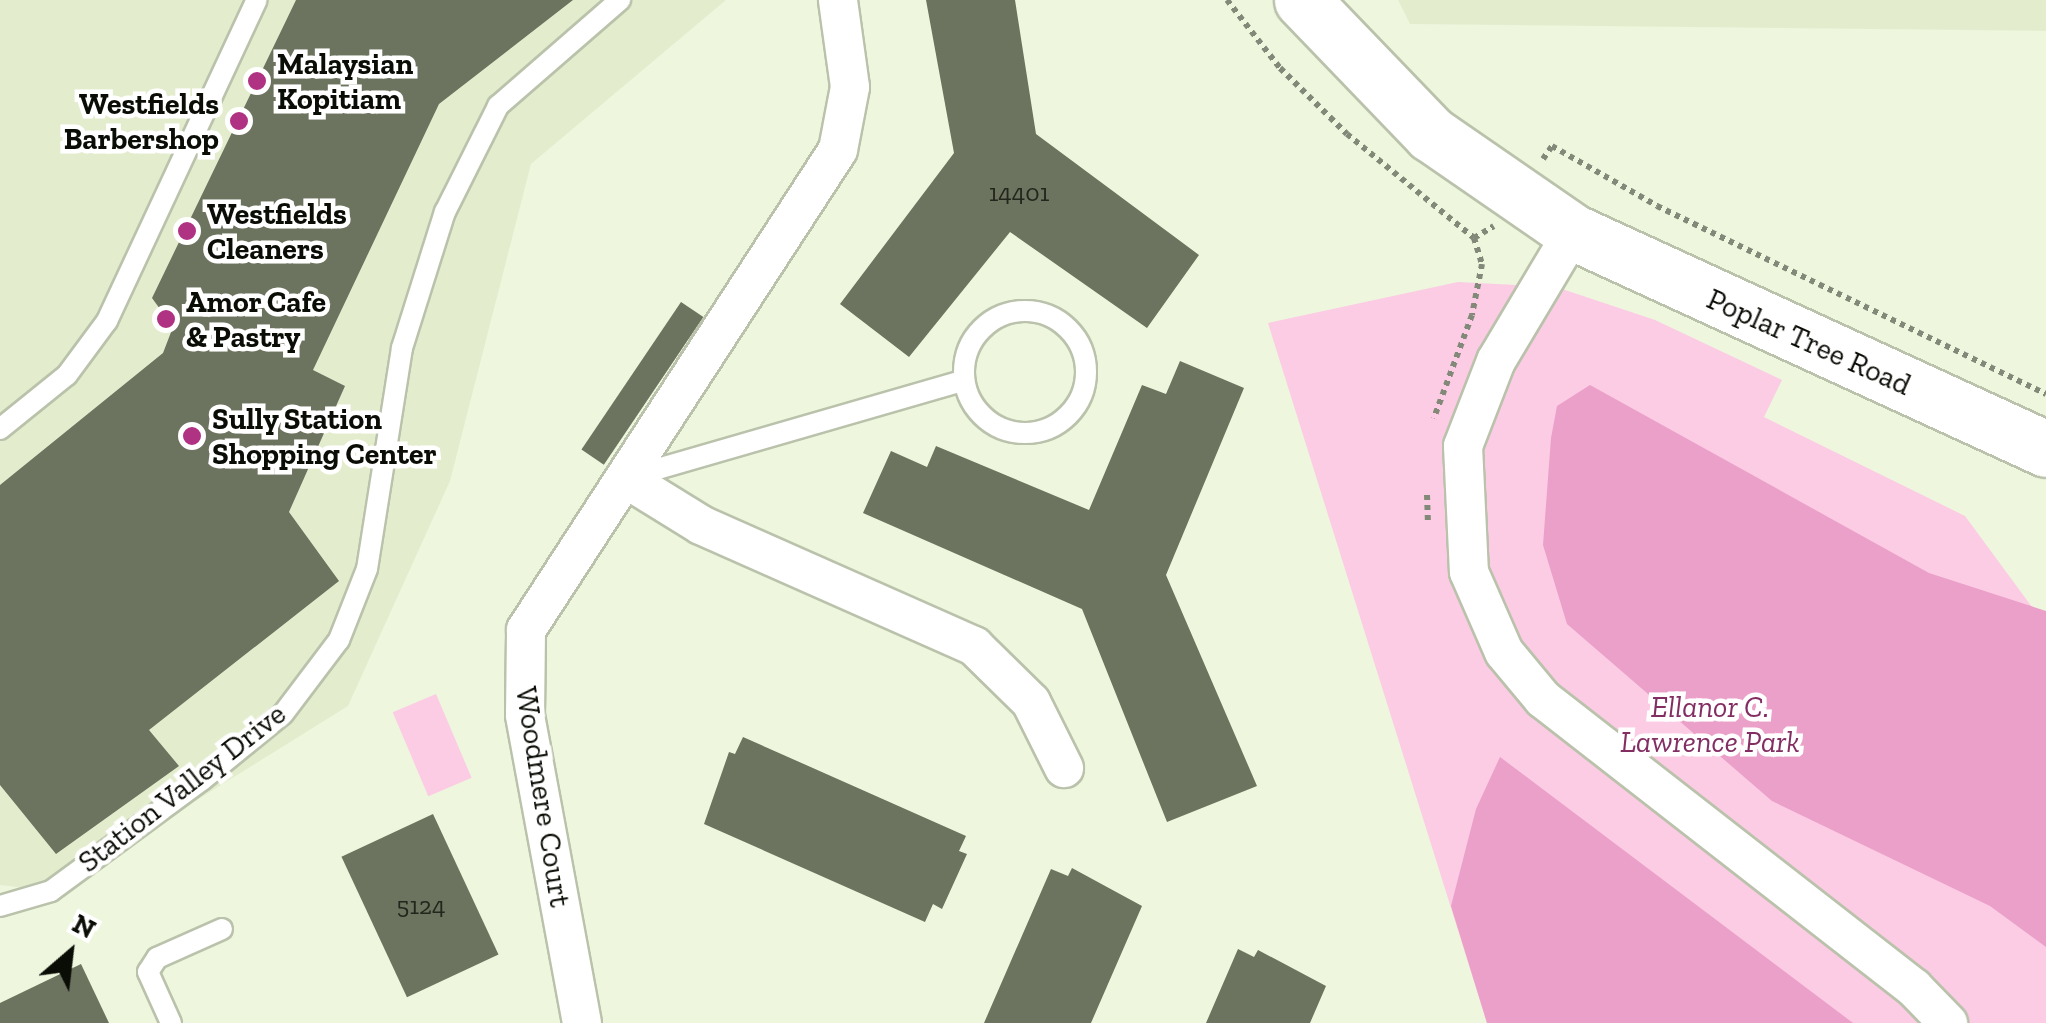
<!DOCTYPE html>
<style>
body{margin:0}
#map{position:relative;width:2046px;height:1023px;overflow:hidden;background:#eef6de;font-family:"Zilla Slab",serif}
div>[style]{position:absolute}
.built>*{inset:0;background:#e3edce}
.green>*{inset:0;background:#fccbe4;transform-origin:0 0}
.forest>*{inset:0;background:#eaa0c8}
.building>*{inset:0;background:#6c735e;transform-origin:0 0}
.path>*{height:6px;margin-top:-3px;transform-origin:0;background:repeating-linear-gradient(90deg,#838979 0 5px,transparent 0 10px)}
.roads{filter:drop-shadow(2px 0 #bac2ab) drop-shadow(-2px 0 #bac2ab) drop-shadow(0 2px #bac2ab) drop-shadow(0 -2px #bac2ab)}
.service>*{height:20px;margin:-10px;padding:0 10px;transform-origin:10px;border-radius:10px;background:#fff}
.service>.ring{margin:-10px;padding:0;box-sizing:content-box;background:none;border:20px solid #fff;border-radius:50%}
.minor>*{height:38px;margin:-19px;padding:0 19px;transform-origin:19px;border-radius:19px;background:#fff}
.secondary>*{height:55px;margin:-27.5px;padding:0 27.5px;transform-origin:27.5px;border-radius:27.5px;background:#fff}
.dots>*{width:28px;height:28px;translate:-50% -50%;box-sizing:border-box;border:5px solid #fff;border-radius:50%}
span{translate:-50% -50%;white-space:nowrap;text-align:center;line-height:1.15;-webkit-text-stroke:9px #fff;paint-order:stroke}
.number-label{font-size:25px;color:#22261c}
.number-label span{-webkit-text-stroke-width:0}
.poi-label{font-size:30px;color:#0a0d06;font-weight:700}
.left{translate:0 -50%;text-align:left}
.right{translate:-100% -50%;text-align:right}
.street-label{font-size:30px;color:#0a0d06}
.park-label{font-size:30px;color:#832e63;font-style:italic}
.north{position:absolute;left:20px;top:903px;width:100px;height:100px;-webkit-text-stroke:8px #fff;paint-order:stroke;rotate:28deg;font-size:28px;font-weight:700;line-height:40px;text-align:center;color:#0a0d06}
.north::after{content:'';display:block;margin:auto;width:35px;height:45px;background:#0a0d06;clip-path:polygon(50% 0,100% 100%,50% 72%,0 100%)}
</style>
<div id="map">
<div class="built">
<div style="clip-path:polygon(0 0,726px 0,531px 164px,450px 481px,348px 706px,51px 891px,0 885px)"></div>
<div style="clip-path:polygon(1398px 0,2046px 0,2046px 31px,1410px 24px)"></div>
</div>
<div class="green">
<div style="clip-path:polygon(1458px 282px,1556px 287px,1655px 320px,1782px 380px,1764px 417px,1965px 516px,2046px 626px,2046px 1023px,1487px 1023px,1268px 323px)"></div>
<div style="left:436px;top:694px;width:91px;height:47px;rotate:67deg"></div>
</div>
<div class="forest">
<div style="clip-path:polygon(1590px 385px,1929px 573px,2046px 611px,2046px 947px,1990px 906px,1772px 801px,1567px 624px,1543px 545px,1551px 438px,1557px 406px)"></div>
<div style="clip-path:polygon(1500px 757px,1853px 1023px,1487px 1023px,1451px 906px,1476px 809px)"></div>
</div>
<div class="building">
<div style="clip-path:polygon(296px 0,573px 0,439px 104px,313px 370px,345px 386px,289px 512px,339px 581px,149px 730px,179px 766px,56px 854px,0 785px,0 485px,163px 353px,173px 327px,152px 298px)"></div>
<div style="clip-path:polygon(926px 0,1015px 0,1036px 134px,1199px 255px,1147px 328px,1010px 232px,909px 357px,840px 304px,954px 153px)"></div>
<div style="left:681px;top:302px;width:27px;height:178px;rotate:34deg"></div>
<div style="clip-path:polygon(1180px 361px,1244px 388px,1166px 575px,1257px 786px,1167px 822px,1082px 609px,863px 513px,891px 451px,927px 467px,936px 446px,1089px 510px,1142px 385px,1166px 394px)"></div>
<div style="clip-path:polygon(743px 737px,966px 836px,959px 851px,967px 854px,942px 909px,933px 904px,925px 922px,704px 824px,729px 752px,735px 754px)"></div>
<div style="left:433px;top:814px;width:155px;height:101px;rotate:65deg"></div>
<div style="clip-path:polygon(1072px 868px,1142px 906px,1091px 1023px,984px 1023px,1051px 869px,1068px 876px)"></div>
<div style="clip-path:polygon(1238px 949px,1254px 957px,1258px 950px,1326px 986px,1310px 1023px,1206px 1023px)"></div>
<div style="clip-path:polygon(81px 964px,109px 1023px,0 1023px,0 1003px)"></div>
</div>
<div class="path">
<div style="left:1227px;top:0;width:86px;rotate:52.1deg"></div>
<div style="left:1280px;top:68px;width:94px;rotate:44.6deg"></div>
<div style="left:1347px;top:134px;width:164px;rotate:39.3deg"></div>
<div style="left:1474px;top:238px;width:27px;rotate:73deg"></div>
<div style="left:1482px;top:264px;width:52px;rotate:101.1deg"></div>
<div style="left:1472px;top:315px;width:110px;rotate:110.3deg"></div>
<div style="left:1543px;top:159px;width:16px;rotate:-55deg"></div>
<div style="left:1552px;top:146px;width:121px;rotate:29.7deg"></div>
<div style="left:1657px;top:206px;width:432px;rotate:25.8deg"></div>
<div style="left:1474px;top:238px;width:23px;rotate:-31deg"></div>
<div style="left:1427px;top:495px;width:28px;rotate:88deg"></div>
</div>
<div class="roads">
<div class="service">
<div class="ring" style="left:964px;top:311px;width:102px;height:102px"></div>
<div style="left:0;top:429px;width:86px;rotate:-38.9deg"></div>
<div style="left:67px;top:375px;width:67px;rotate:-53.5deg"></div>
<div style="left:107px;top:321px;width:354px;rotate:-65deg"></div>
<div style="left:626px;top:478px;width:351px;rotate:-16.1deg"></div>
<div style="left:0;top:906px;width:53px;rotate:-16.4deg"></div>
<div style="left:51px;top:891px;width:187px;rotate:-36.3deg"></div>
<div style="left:202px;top:780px;width:104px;rotate:-39.2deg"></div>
<div style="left:283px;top:714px;width:93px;rotate:-52.9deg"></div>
<div style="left:339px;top:640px;width:76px;rotate:-68.5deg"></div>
<div style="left:367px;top:569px;width:224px;rotate:-81deg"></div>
<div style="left:402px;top:348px;width:143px;rotate:-72.5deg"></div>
<div style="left:445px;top:212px;width:119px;rotate:-63.4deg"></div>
<div style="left:498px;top:106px;width:162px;rotate:-41deg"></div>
<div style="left:171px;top:1023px;width:56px;rotate:-114.3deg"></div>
<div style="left:148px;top:972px;width:17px;rotate:-57deg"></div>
<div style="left:157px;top:958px;width:71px;rotate:-24deg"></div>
</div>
<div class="minor">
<div style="left:1573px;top:232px;width:150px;rotate:120.8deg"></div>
<div style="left:1496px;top:361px;width:91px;rotate:111.2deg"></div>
<div style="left:1463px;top:446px;width:126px;rotate:87.3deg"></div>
<div style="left:1469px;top:572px;width:87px;rotate:66.4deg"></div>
<div style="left:1504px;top:652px;width:61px;rotate:50.3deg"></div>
<div style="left:1543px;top:699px;width:470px;rotate:37.9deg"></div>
<div style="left:1914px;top:988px;width:49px;rotate:45.8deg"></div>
<div style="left:625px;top:478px;width:89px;rotate:31.7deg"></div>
<div style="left:701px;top:525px;width:299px;rotate:23.9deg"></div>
<div style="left:974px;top:646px;width:80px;rotate:44.5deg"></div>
<div style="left:1031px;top:702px;width:74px;rotate:63.4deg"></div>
<div style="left:582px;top:1023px;width:313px;rotate:-100.5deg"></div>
<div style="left:525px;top:715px;width:85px;rotate:-89.3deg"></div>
<div style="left:526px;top:630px;width:572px;rotate:-56.98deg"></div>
<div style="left:838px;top:150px;width:64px;rotate:-79.2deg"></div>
<div style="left:850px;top:87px;width:88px;rotate:-97.9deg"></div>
</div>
<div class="secondary">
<div style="left:1302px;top:0;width:186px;rotate:46.1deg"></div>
<div style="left:1431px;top:134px;width:173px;rotate:34.6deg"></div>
<div style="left:1573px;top:232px;width:520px;rotate:24.64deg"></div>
</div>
</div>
<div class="dots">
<div style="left:257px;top:81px;background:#b03282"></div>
<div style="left:239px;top:121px;background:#b03282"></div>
<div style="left:187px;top:231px;background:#b03282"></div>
<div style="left:166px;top:319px;background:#b03282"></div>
<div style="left:192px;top:436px;background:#b03282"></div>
</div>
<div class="number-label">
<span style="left:1019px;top:192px">14401</span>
<span style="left:421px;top:905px">5124</span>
</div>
<div class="poi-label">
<span class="left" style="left:277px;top:81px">Malaysian<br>Kopitiam</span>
<span class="right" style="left:219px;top:121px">Westfields<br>Barbershop</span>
<span class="left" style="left:207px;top:231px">Westfields<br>Cleaners</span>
<span class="left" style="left:186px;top:319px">Amor Cafe<br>&amp; Pastry</span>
<span class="left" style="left:212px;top:436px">Sully Station<br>Shopping Center</span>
</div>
<div class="street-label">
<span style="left:1809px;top:342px;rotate:24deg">Poplar Tree Road</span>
<span style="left:182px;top:788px;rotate:-38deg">Station Valley Drive</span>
<span style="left:543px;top:797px;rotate:81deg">Woodmere Court</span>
</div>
<div class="park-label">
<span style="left:1710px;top:724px">Ellanor C.<br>Lawrence Park</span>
</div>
<div class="north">N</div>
</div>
